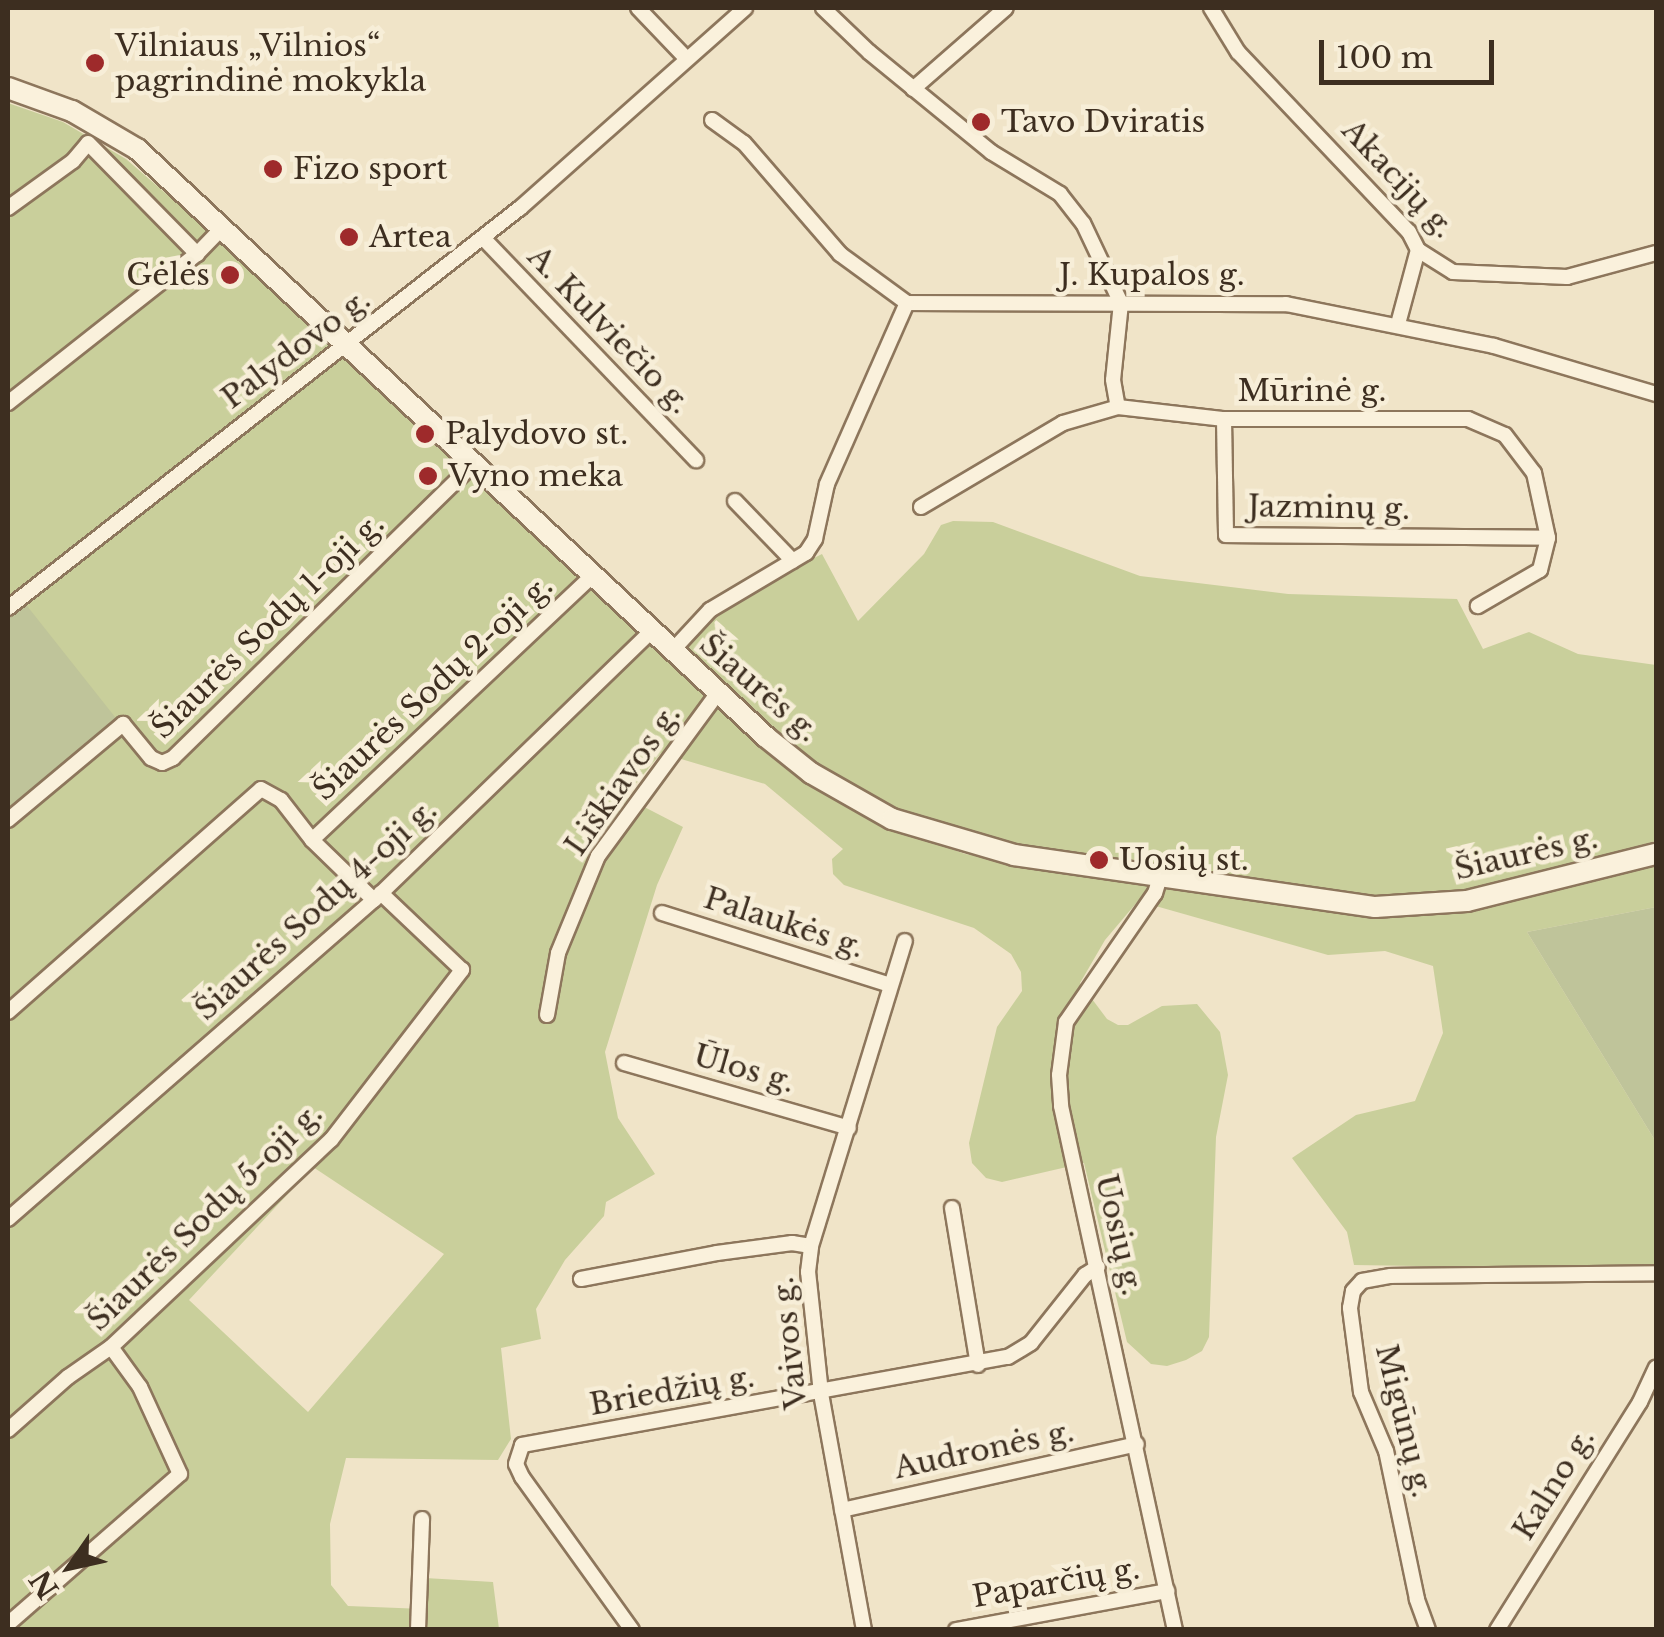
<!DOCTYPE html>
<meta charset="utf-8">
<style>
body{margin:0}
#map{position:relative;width:1664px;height:1637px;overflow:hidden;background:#f0e4c8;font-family:"Libre Baskerville",serif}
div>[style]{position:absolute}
.green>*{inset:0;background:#c9cf9b}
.cemetery>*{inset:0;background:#bfc49a}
.roads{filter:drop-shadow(2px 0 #8d765c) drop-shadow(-2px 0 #8d765c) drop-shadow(0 2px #8d765c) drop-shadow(0 -2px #8d765c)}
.minor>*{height:14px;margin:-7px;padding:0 7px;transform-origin:7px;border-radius:7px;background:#faf1dc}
.secondary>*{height:20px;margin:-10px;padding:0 10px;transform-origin:10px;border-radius:10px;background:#faf1dc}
.dots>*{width:28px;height:28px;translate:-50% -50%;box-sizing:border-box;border:5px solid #f7eed8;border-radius:50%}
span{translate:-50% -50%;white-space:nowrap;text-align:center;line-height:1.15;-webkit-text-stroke:9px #f7eed8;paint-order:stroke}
.poi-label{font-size:30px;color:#3d2e20}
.left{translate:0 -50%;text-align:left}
.right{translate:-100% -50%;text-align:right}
.street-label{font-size:30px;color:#3d2e20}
.frame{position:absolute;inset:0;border:10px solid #3d2e20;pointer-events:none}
.north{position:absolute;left:20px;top:1517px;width:100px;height:100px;-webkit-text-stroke:8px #f7eed8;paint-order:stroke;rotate:236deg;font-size:28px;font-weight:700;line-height:40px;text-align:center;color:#3d2e20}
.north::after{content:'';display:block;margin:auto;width:35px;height:45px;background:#3d2e20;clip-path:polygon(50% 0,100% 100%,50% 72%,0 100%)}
.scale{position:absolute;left:1319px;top:40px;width:175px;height:45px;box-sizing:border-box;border:5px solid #3d2e20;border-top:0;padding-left:12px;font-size:30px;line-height:35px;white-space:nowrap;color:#3d2e20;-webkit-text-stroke:8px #f7eed8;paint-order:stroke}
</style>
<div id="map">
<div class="green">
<div style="clip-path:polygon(evenodd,8px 103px,63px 122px,126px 159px,200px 223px,709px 697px,788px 767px,870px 819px,965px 854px,1191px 891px,1361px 912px,1656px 863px,1656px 907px,1527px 932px,1656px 1142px,1656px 1270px,1354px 1265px,1347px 1232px,1292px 1158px,1356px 1115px,1415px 1101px,1443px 1033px,1433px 966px,1385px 951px,1328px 955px,1138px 901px,1105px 940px,1080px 983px,1107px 1019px,1118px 1025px,1128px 1025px,1162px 1006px,1197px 1004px,1220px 1032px,1228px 1075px,1216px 1137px,1209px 1337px,1202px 1351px,1186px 1360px,1167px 1366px,1151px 1364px,1127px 1342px,1084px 1163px,1002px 1182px,986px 1178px,972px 1163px,969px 1143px,997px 1027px,1022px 991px,1021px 972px,1011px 954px,974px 928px,844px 885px,833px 874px,832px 859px,843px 849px,765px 784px,661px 753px,625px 797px,683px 827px,657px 885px,605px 1052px,618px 1118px,655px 1174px,606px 1202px,604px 1216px,565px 1260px,536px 1309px,541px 1339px,501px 1348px,511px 1439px,498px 1460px,346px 1458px,330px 1524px,331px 1585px,348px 1606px,424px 1609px,425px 1578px,493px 1582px,499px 1629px,8px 1630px,8px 103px,313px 1167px,444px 1254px,308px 1412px,189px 1300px,313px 1167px)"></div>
<div style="clip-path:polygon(953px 521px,993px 522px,1140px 576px,1288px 594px,1457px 599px,1483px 649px,1529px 632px,1578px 654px,1656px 665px,1656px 841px,1476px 890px,1398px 898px,1270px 885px,1135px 860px,1026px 848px,908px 816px,851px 788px,775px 735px,680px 648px,731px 600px,822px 554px,858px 621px,924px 554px,941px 525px)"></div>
</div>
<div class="cemetery">
<div style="clip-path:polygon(24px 602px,119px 722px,8px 812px,8px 616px)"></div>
<div style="clip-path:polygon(1656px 907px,1656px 1142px,1527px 932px)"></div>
</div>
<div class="roads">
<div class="minor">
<div style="left:638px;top:8px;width:69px;rotate:46.2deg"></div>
<div style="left:823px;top:8px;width:64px;rotate:43.7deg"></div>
<div style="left:869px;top:52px;width:158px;rotate:39.3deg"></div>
<div style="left:991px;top:152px;width:81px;rotate:31.3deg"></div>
<div style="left:1060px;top:194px;width:37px;rotate:52deg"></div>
<div style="left:1083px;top:223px;width:89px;rotate:64.6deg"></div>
<div style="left:1121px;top:303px;width:77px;rotate:95.9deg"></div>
<div style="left:1113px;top:380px;width:27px;rotate:80deg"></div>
<div style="left:1211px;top:8px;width:52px;rotate:58.5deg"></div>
<div style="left:1238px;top:52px;width:248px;rotate:46.5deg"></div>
<div style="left:1409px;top:232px;width:20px;rotate:63deg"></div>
<div style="left:1418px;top:250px;width:41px;rotate:32.2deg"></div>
<div style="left:1453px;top:272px;width:114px;rotate:2.5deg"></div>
<div style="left:1567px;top:277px;width:92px;rotate:-15.1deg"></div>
<div style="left:913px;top:89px;width:123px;rotate:-41.1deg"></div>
<div style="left:712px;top:120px;width:39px;rotate:36deg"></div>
<div style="left:744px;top:143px;width:147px;rotate:49.1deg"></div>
<div style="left:840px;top:254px;width:83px;rotate:36.2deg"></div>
<div style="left:907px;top:303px;width:379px;rotate:0.2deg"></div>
<div style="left:1286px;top:304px;width:212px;rotate:11.4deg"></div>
<div style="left:1494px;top:346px;width:169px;rotate:16.5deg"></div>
<div style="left:8px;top:208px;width:80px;rotate:-35.9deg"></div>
<div style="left:73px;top:161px;width:23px;rotate:-50deg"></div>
<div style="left:88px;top:143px;width:156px;rotate:45.5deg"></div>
<div style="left:483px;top:238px;width:308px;rotate:46.2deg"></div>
<div style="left:1398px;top:324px;width:77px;rotate:-74.9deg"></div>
<div style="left:8px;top:403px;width:241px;rotate:-38.3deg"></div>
<div style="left:197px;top:254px;width:37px;rotate:-46deg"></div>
<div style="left:1224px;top:419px;width:116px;rotate:89deg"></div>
<div style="left:1226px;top:535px;width:322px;rotate:0.5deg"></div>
<div style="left:735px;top:501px;width:83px;rotate:46deg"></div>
<div style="left:921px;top:507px;width:165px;rotate:-30.6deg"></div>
<div style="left:1063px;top:423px;width:57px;rotate:-16.2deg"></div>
<div style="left:1118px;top:407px;width:107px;rotate:6.5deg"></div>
<div style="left:1224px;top:419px;width:244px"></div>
<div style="left:1468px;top:419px;width:40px;rotate:23.4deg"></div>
<div style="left:1505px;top:435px;width:48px;rotate:52.7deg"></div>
<div style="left:1534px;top:473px;width:66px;rotate:77.8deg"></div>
<div style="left:1548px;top:538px;width:33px;rotate:104deg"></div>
<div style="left:1540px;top:570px;width:72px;rotate:149.9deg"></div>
<div style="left:8px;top:608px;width:650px;rotate:-38deg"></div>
<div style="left:520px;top:208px;width:301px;rotate:-41.6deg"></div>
<div style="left:672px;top:651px;width:56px;rotate:-47.2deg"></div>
<div style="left:710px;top:610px;width:112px;rotate:-30.7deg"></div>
<div style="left:806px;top:553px;width:17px;rotate:-57deg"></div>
<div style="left:815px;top:539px;width:56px;rotate:-77.7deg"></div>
<div style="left:827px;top:484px;width:198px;rotate:-66.2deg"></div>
<div style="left:8px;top:820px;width:150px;rotate:-39.9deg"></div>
<div style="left:123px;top:724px;width:44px;rotate:50.5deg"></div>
<div style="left:151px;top:758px;width:12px;rotate:24deg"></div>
<div style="left:162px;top:763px;width:12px;rotate:-24deg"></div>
<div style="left:173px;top:758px;width:420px;rotate:-44.4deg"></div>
<div style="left:312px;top:840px;width:385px;rotate:-43.3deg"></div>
<div style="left:1160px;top:877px;width:17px;rotate:107deg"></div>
<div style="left:1155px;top:893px;width:157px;rotate:124.6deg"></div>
<div style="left:1066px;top:1022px;width:53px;rotate:97.5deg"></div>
<div style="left:1059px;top:1075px;width:31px;rotate:86deg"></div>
<div style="left:1061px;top:1106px;width:536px;rotate:77.73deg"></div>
<div style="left:662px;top:913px;width:239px;rotate:17.5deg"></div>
<div style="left:8px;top:1012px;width:337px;rotate:-41.4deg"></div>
<div style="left:261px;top:789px;width:23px;rotate:29deg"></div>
<div style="left:281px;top:800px;width:51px;rotate:52.2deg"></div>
<div style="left:312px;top:840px;width:86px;rotate:44.1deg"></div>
<div style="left:547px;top:1015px;width:63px;rotate:-79.9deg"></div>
<div style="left:558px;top:953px;width:105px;rotate:-67.6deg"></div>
<div style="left:598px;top:856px;width:201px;rotate:-53.7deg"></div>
<div style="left:624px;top:1063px;width:234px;rotate:16.1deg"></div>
<div style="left:952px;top:1208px;width:159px;rotate:80.6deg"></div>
<div style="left:8px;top:1219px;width:486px;rotate:-41.1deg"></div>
<div style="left:374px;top:900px;width:385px;rotate:-44.1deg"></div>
<div style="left:581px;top:1279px;width:138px;rotate:-10.8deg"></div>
<div style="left:717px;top:1253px;width:76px;rotate:-7.6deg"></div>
<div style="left:792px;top:1243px;width:19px;rotate:9deg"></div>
<div style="left:8px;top:1430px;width:80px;rotate:-41.5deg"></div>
<div style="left:68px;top:1377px;width:52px;rotate:-34.9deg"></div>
<div style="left:111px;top:1347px;width:302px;rotate:-43.3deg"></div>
<div style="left:331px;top:1140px;width:215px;rotate:-52.4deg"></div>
<div style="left:462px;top:970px;width:112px;rotate:-136.5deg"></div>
<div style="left:842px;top:1510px;width:302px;rotate:-12.6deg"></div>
<div style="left:8px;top:1624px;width:228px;rotate:-41.1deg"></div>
<div style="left:180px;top:1474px;width:96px;rotate:-114.7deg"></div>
<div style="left:140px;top:1387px;width:49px;rotate:-125.9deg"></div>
<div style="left:418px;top:1630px;width:111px;rotate:-87.9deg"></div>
<div style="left:632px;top:1630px;width:188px;rotate:-125.7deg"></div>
<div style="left:522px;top:1477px;width:14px;rotate:-115deg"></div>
<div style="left:516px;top:1464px;width:20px;rotate:-72deg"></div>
<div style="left:522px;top:1445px;width:494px;rotate:-10.3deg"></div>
<div style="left:1008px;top:1357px;width:27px;rotate:-31deg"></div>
<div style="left:1031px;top:1343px;width:87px;rotate:-51.5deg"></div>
<div style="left:1085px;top:1275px;width:15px;rotate:-32deg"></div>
<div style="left:864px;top:1630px;width:241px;rotate:-100.3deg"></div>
<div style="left:821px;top:1393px;width:122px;rotate:-96.1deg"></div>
<div style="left:808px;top:1272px;width:26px;rotate:-83deg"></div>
<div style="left:811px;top:1246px;width:319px;rotate:-72.9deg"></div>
<div style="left:956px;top:1630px;width:215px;rotate:-10.5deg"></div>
<div style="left:1428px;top:1630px;width:33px;rotate:-110deg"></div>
<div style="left:1417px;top:1599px;width:151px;rotate:-101.8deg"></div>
<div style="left:1386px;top:1451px;width:64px;rotate:-113deg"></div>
<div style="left:1361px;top:1392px;width:85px;rotate:-97.5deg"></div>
<div style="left:1350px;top:1308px;width:17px;rotate:-80deg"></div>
<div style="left:1353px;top:1291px;width:13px;rotate:-48deg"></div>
<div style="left:1362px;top:1281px;width:29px;rotate:-10deg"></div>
<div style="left:1391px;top:1276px;width:265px;rotate:-0.6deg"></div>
<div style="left:1497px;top:1630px;width:269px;rotate:-57.9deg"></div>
<div style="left:1640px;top:1402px;width:38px;rotate:-65deg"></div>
</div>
<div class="secondary">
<div style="left:8px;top:88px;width:68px;rotate:19.8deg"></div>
<div style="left:72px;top:111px;width:75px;rotate:30.3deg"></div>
<div style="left:137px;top:149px;width:861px;rotate:43.07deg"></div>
<div style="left:766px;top:737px;width:58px;rotate:38.7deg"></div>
<div style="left:811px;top:773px;width:93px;rotate:29.6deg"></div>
<div style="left:892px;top:819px;width:127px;rotate:16.4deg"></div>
<div style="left:1014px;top:855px;width:365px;rotate:8.2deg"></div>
<div style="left:1375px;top:907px;width:92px;rotate:-3.7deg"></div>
<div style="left:1467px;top:901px;width:195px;rotate:-14deg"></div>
</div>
</div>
<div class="dots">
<div style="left:95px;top:63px;background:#9e2a2b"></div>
<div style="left:981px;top:122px;background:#9e2a2b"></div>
<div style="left:273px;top:169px;background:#9e2a2b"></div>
<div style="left:349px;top:237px;background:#9e2a2b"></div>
<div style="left:230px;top:275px;background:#9e2a2b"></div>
<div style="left:425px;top:434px;background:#9e2a2b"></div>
<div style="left:428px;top:476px;background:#9e2a2b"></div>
<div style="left:1099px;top:860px;background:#9e2a2b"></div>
</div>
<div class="poi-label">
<span class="left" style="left:115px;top:63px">Vilniaus „Vilnios“<br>pagrindinė mokykla</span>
<span class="left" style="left:1001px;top:122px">Tavo Dviratis</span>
<span class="left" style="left:293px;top:169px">Fizo sport</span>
<span class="left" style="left:369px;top:237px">Artea</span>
<span class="right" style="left:210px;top:275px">Gėlės</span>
<span class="left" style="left:445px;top:434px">Palydovo st.</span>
<span class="left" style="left:448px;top:476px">Vyno meka</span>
<span class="left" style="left:1119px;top:860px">Uosių st.</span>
</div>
<div class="street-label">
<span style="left:1398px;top:179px;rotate:47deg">Akacijų g.</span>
<span style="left:1152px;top:275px">J. Kupalos g.</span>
<span style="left:609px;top:330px;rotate:46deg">A. Kulviečio g.</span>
<span style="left:296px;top:349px;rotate:-37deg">Palydovo g.</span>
<span style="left:1312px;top:391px">Mūrinė g.</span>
<span style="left:1329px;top:508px;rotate:1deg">Jazminų g.</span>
<span style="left:268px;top:626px;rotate:-44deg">Šiaurės Sodų 1-oji g.</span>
<span style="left:433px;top:688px;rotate:-43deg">Šiaurės Sodų 2-oji g.</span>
<span style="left:759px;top:688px;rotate:41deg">Šiaurės g.</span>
<span style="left:623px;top:780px;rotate:-55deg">Liškiavos g.</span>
<span style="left:1526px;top:854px;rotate:-13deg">Šiaurės g.</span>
<span style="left:316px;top:910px;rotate:-42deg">Šiaurės Sodų 4-oji g.</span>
<span style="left:784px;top:923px;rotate:18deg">Palaukės g.</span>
<span style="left:744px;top:1069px;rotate:16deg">Ūlos g.</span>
<span style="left:205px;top:1217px;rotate:-44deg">Šiaurės Sodų 5-oji g.</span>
<span style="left:1119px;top:1235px;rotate:77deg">Uosių g.</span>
<span style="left:790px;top:1343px;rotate:-96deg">Vaivos g.</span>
<span style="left:672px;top:1391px;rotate:-10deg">Briedžių g.</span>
<span style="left:1404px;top:1421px;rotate:76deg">Migūnų g.</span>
<span style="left:984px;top:1450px;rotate:-12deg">Audronės g.</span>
<span style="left:1554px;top:1484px;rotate:-58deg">Kalno g.</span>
<span style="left:1056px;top:1583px;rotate:-10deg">Paparčių g.</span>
</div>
<div class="frame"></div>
<div class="north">N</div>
<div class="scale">100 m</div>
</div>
